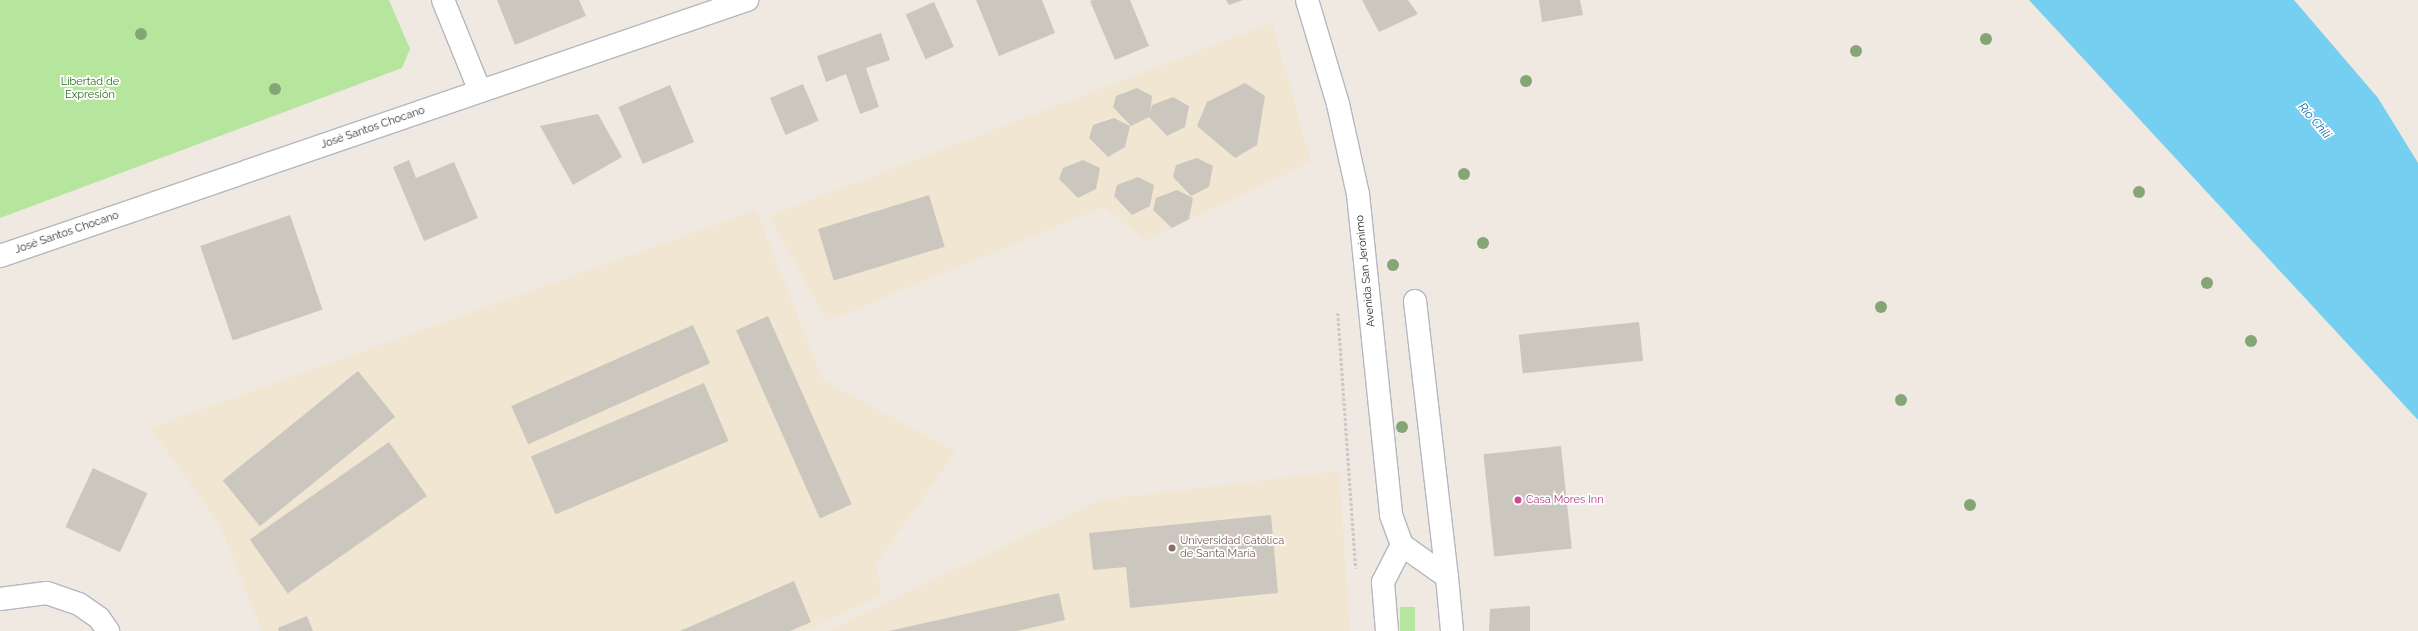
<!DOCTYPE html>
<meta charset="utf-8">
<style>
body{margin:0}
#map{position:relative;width:2418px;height:631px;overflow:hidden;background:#efe9e1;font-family:Raleway,sans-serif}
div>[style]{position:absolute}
.education>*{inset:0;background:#f0e6d1}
.green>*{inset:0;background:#b6e59e;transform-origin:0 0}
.water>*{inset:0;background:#75cff0}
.building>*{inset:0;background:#cbc7bf;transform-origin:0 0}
.path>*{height:2.5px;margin-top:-1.25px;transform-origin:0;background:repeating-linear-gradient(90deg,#c9c9c9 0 3px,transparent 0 5px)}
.roads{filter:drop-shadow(1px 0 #b4b7c1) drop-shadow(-1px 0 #b4b7c1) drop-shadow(0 1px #b4b7c1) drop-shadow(0 -1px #b4b7c1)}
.minor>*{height:22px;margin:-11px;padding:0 11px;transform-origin:11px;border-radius:11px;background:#fff}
.trees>*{width:12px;height:12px;margin:-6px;border-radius:50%;background:#84a574}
.dots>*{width:11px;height:11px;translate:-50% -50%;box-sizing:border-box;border:2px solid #fff;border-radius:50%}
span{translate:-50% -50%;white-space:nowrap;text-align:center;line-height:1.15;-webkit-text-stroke:3.5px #fff;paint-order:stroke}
.park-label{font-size:11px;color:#2c6e1b}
.street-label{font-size:11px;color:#2e2e2e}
.hotel-label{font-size:11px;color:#b23c85}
.left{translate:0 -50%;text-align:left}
.education-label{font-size:11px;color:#785e54}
.water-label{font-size:12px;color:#0d6fa3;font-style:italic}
</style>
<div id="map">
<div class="education">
<div style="clip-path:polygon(1272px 23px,1311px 162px,1146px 240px,1104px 207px,827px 321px,769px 216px)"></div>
<div style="clip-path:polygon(756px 210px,823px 380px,956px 452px,876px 563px,882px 595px,804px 631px,262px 631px,220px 525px,150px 428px)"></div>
<div style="clip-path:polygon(1339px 471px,1350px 631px,827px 631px,1100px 500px)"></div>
</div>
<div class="green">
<div style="clip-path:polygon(0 0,389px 0,410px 49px,402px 68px,0 218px)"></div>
<div style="left:1400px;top:607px;width:15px;height:24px"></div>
</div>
<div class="water">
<div style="clip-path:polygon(2029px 0,2294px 0,2378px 98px,2418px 163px,2418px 420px)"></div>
</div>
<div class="building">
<div style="clip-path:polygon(497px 0,579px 0,586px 16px,515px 45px)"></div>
<div style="clip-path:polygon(976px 0,1042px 0,1055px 33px,999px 56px)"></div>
<div style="clip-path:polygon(1093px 0,1130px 0,1149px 46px,1115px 60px,1090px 1px)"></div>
<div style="clip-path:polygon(1226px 0,1243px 0,1229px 5px)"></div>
<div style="clip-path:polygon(1362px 0,1408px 0,1418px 14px,1379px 32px)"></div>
<div style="clip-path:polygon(1539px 0,1580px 0,1583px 15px,1542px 22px)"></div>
<div style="left:934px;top:2px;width:49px;height:31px;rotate:66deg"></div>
<div style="clip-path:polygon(881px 33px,890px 60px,866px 68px,879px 107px,860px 114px,846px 74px,826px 82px,817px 56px)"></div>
<div style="clip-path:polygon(1245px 83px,1265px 96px,1257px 145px,1235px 158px,1197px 126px,1207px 102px)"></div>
<div style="left:803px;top:84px;width:40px;height:36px;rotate:67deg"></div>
<div style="left:670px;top:85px;width:62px;height:56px;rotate:67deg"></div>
<div style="clip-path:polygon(1137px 88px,1152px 96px,1150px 113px,1152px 105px,1173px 97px,1189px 106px,1185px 127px,1167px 136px,1149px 117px,1131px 126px,1113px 107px,1116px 96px)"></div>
<div style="clip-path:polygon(598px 114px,622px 157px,573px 185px,540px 126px)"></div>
<div style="clip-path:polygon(1114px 118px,1130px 126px,1125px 147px,1108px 157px,1089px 138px,1093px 125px)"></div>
<div style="clip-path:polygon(1197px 158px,1213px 166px,1209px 187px,1191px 196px,1173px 177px,1176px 165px)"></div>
<div style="clip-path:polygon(409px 160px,416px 178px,454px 162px,478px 218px,424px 241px,393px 167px)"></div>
<div style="clip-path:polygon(1083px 160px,1100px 168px,1096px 189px,1078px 198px,1059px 179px,1063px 168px)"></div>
<div style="clip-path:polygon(1138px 177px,1154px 185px,1150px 206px,1132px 215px,1114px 196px,1117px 185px)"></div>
<div style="clip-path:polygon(1177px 190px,1193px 198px,1189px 219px,1172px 228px,1153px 210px,1156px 198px)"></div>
<div style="left:929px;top:195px;width:54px;height:116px;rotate:73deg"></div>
<div style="left:290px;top:215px;width:100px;height:95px;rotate:71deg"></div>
<div style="left:768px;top:316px;width:206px;height:35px;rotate:66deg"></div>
<div style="left:1639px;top:322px;width:39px;height:121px;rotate:84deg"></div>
<div style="left:693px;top:325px;width:42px;height:199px;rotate:66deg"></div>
<div style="left:358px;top:371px;width:59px;height:174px;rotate:51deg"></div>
<div style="left:704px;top:383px;width:63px;height:188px;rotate:67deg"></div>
<div style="left:389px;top:442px;width:66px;height:170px;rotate:55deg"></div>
<div style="left:1561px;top:446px;width:103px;height:78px;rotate:84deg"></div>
<div style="left:93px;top:468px;width:60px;height:65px;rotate:25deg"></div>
<div style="clip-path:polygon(1271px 515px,1278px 593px,1130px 608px,1126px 567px,1093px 570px,1089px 533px)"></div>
<div style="clip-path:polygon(794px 581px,811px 622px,790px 631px,680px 631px)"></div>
<div style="clip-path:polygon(1059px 593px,1065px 620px,1017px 631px,889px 631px)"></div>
<div style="clip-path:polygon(1530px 606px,1530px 631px,1489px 631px,1490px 609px)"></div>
<div style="clip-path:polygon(307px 616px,313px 631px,279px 631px,278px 628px)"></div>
</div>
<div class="path">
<div style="left:1338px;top:313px;width:256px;rotate:86deg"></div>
</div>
<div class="roads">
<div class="minor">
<div style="left:443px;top:0;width:98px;rotate:67.9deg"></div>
<div style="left:1307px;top:0;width:109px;rotate:73.4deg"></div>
<div style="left:1338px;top:104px;width:92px;rotate:77.5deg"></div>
<div style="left:1358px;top:194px;width:323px;rotate:84.1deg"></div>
<div style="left:1391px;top:515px;width:32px;rotate:70deg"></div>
<div style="left:1402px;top:545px;width:55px;rotate:35.4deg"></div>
<div style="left:1447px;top:577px;width:54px;rotate:84.7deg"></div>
<div style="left:0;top:256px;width:790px;rotate:-18.92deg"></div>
<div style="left:1415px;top:301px;width:278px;rotate:83.4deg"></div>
<div style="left:0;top:599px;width:47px;rotate:-7.3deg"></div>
<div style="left:47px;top:593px;width:34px;rotate:19deg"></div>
<div style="left:79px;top:604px;width:24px;rotate:35deg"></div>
<div style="left:99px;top:618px;width:16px;rotate:55deg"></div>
<div style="left:1387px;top:631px;width:49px;rotate:-94.7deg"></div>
<div style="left:1383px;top:582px;width:42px;rotate:-62.8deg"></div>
</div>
</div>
<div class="trees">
<div style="left:141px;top:34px"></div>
<div style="left:1986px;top:39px"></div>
<div style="left:1856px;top:51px"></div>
<div style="left:1526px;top:81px"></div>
<div style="left:275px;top:89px"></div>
<div style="left:1464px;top:174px"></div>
<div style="left:2139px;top:192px"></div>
<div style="left:1483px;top:243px"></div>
<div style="left:1393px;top:265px"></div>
<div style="left:2207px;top:283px"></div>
<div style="left:1881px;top:307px"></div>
<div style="left:2251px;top:341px"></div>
<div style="left:1901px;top:400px"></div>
<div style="left:1402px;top:427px"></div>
<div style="left:1970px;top:505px"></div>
</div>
<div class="dots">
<div style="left:1518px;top:500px;background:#d1479c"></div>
<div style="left:1172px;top:548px;background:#8d6e63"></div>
</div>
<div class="park-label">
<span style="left:90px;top:89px">Libertad de<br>Expresión</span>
</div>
<div class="street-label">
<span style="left:373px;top:128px;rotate:-19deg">José Santos Chocano</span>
<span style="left:67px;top:233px;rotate:-19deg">José Santos Chocano</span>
<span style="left:1366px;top:271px;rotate:-96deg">Avenida San Jerónimo</span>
</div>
<div class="hotel-label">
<span class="left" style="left:1526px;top:500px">Casa Mores Inn</span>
</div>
<div class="education-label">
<span class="left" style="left:1180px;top:548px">Universidad Católica<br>de Santa María</span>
</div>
<div class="water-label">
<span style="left:2314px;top:121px;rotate:49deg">Río Chili</span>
</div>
</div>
